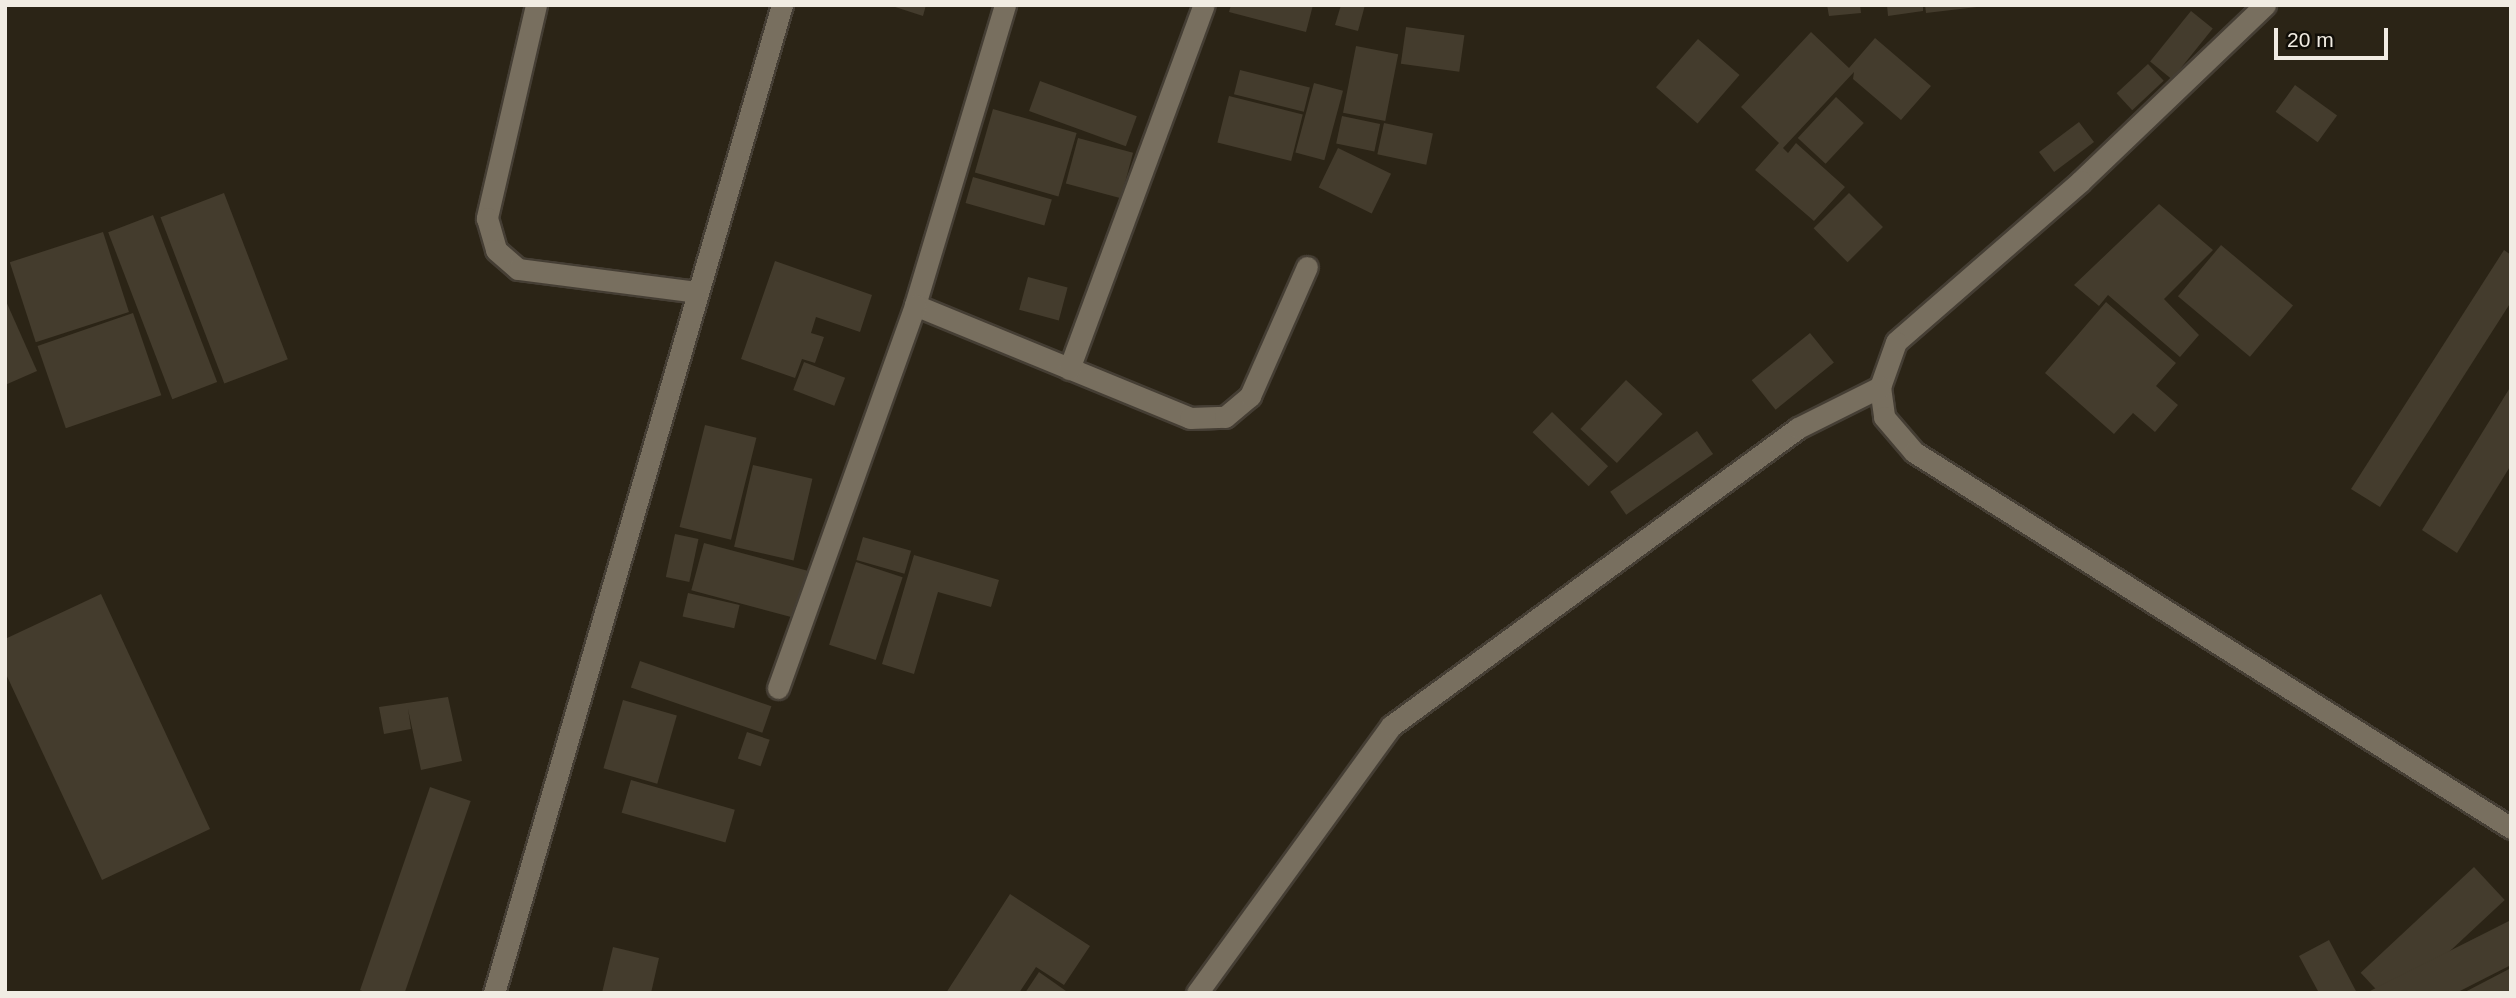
<!DOCTYPE html>
<style>
body{margin:0}
#map{position:relative;width:2516px;height:998px;overflow:hidden;background:#2b2416;font-family:Arial,sans-serif}
div>[style]{position:absolute}
.building>*{inset:0;background:#443c2d;transform-origin:0 0}
.roads{filter:drop-shadow(2px 0 #453e34) drop-shadow(-2px 0 #453e34) drop-shadow(0 2px #453e34) drop-shadow(0 -2px #453e34)}
.minor>*{height:21px;margin:-10.5px;padding:0 10.5px;transform-origin:10.5px;border-radius:10.5px;background:#786f5f}
span{translate:-50% -50%;white-space:nowrap;text-align:center;line-height:1.15;-webkit-text-stroke:5px #110e08;paint-order:stroke}
.frame{position:absolute;inset:0;border:7px solid #f1ece3;pointer-events:none}
.scale{position:absolute;left:2274px;top:28px;width:114px;height:32px;box-sizing:border-box;border:4px solid #f1ece3;border-top:0;padding-left:9px;font-size:21px;line-height:24px;white-space:nowrap;color:#f1ece3;-webkit-text-stroke:5px #110e08;paint-order:stroke}
</style>
<div id="map">
<div class="building">
<div style="clip-path:polygon(889px 5px,926px 5px,923px 16px)"></div>
<div style="clip-path:polygon(1231px 5px,1313px 5px,1306px 32px,1229px 12px)"></div>
<div style="clip-path:polygon(1341px 5px,1365px 5px,1358px 31px,1335px 25px)"></div>
<div style="clip-path:polygon(1827px 5px,1860px 5px,1861px 13px,1829px 16px)"></div>
<div style="clip-path:polygon(1887px 5px,1923px 5px,1923px 11px,1888px 16px)"></div>
<div style="clip-path:polygon(1925px 5px,1977px 5px,1977px 7px,1926px 13px)"></div>
<div style="left:2191px;top:11px;width:28px;height:65px;rotate:39deg"></div>
<div style="left:1406px;top:27px;width:59px;height:37px;rotate:8deg"></div>
<div style="clip-path:polygon(1811px 32px,1849px 68px,1875px 38px,1931px 86px,1901px 120px,1853px 79px,1854px 72px,1783px 148px,1788px 153px,1796px 143px,1845px 187px,1814px 221px,1755px 170px,1779px 143px,1741px 107px)"></div>
<div style="left:1698px;top:39px;width:55px;height:64px;rotate:41deg"></div>
<div style="left:1356px;top:46px;width:43px;height:68px;rotate:11deg"></div>
<div style="left:2148px;top:64px;width:23px;height:43px;rotate:47deg"></div>
<div style="left:1240px;top:70px;width:72px;height:25px;rotate:14deg"></div>
<div style="left:1040px;top:81px;width:103px;height:32px;rotate:20deg"></div>
<div style="left:1314px;top:83px;width:30px;height:72px;rotate:15deg"></div>
<div style="left:2295px;top:85px;width:52px;height:33px;rotate:36deg"></div>
<div style="left:1229px;top:96px;width:76px;height:48px;rotate:14deg"></div>
<div style="left:1836px;top:97px;width:38px;height:56px;rotate:43deg"></div>
<div style="left:993px;top:109px;width:87px;height:66px;rotate:16deg"></div>
<div style="left:1342px;top:116px;width:39px;height:28px;rotate:12deg"></div>
<div style="left:2079px;top:122px;width:25px;height:50px;rotate:53deg"></div>
<div style="left:1384px;top:123px;width:50px;height:32px;rotate:12deg"></div>
<div style="left:1078px;top:138px;width:57px;height:47px;rotate:15deg"></div>
<div style="left:1338px;top:148px;width:59px;height:44px;rotate:26deg"></div>
<div style="left:973px;top:177px;width:82px;height:27px;rotate:16deg"></div>
<div style="left:224px;top:193px;width:178px;height:68px;rotate:69deg"></div>
<div style="left:1849px;top:193px;width:48px;height:50px;rotate:45deg"></div>
<div style="clip-path:polygon(2159px 204px,2213px 250px,2164px 299px,2199px 335px,2180px 357px,2108px 295px,2099px 306px,2074px 285px)"></div>
<div style="left:153px;top:215px;width:179px;height:48px;rotate:69deg"></div>
<div style="left:103px;top:232px;width:84px;height:98px;rotate:72deg"></div>
<div style="left:2221px;top:245px;width:94px;height:67px;rotate:40deg"></div>
<div style="clip-path:polygon(2504px 250px,2511px 255px,2511px 302px,2380px 507px,2351px 489px)"></div>
<div style="clip-path:polygon(775px 261px,872px 295px,860px 332px,816px 317px,811px 333px,824px 337px,815px 363px,802px 359px,795px 378px,741px 359px)"></div>
<div style="left:1028px;top:277px;width:41px;height:34px;rotate:15deg"></div>
<div style="clip-path:polygon(5px 299px,37px 371px,5px 385px)"></div>
<div style="clip-path:polygon(2106px 302px,2176px 363px,2156px 386px,2178px 405px,2155px 432px,2133px 413px,2114px 434px,2045px 373px)"></div>
<div style="left:133px;top:313px;width:87px;height:101px;rotate:71deg"></div>
<div style="left:1810px;top:333px;width:38px;height:75px;rotate:51deg"></div>
<div style="left:804px;top:362px;width:44px;height:30px;rotate:21deg"></div>
<div style="left:1626px;top:380px;width:50px;height:67px;rotate:43deg"></div>
<div style="clip-path:polygon(2511px 386px,2511px 465px,2457px 553px,2422px 530px)"></div>
<div style="left:1552px;top:412px;width:78px;height:28px;rotate:44deg"></div>
<div style="left:705px;top:425px;width:53px;height:105px;rotate:14deg"></div>
<div style="left:1697px;top:431px;width:28px;height:106px;rotate:55deg"></div>
<div style="left:753px;top:465px;width:61px;height:84px;rotate:13deg"></div>
<div style="left:675px;top:534px;width:24px;height:44px;rotate:12deg"></div>
<div style="left:863px;top:537px;width:50px;height:24px;rotate:16deg"></div>
<div style="left:704px;top:543px;width:112px;height:49px;rotate:15deg"></div>
<div style="clip-path:polygon(914px 555px,999px 580px,991px 607px,938px 592px,914px 674px,882px 664px)"></div>
<div style="left:856px;top:562px;width:49px;height:87px;rotate:18deg"></div>
<div style="left:688px;top:593px;width:53px;height:24px;rotate:13deg"></div>
<div style="clip-path:polygon(101px 594px,210px 829px,102px 880px,5px 672px,5px 639px)"></div>
<div style="left:640px;top:661px;width:139px;height:28px;rotate:19deg"></div>
<div style="clip-path:polygon(448px 697px,462px 761px,421px 770px,408px 709px,411px 729px,384px 734px,379px 707px)"></div>
<div style="left:623px;top:700px;width:56px;height:71px;rotate:16deg"></div>
<div style="left:747px;top:732px;width:24px;height:28px;rotate:19deg"></div>
<div style="left:631px;top:780px;width:108px;height:34px;rotate:16deg"></div>
<div style="left:430px;top:787px;width:43px;height:215px;rotate:19deg"></div>
<div style="left:2474px;top:867px;width:45px;height:155px;rotate:47deg"></div>
<div style="clip-path:polygon(1010px 894px,1090px 946px,1064px 985px,1036px 967px,1019px 993px,946px 993px)"></div>
<div style="clip-path:polygon(2511px 920px,2511px 965px,2456px 993px,2366px 993px)"></div>
<div style="clip-path:polygon(2329px 940px,2357px 993px,2319px 993px,2299px 956px)"></div>
<div style="clip-path:polygon(613px 947px,659px 958px,651px 993px,602px 993px)"></div>
<div style="clip-path:polygon(2511px 968px,2511px 993px,2463px 993px)"></div>
<div style="clip-path:polygon(1039px 972px,1066px 991px,1065px 993px,1025px 993px)"></div>
</div>
<div class="roads">
<div class="minor">
<div style="left:536px;top:5px;width:219px;rotate:103deg"></div>
<div style="left:487px;top:218px;width:33px;rotate:74deg"></div>
<div style="left:496px;top:250px;width:29px;rotate:41deg"></div>
<div style="left:518px;top:269px;width:181px;rotate:7.3deg"></div>
<div style="left:1005px;top:5px;width:313px;rotate:106.7deg"></div>
<div style="left:915px;top:305px;width:297px;rotate:22.3deg"></div>
<div style="left:1190px;top:418px;width:35px;rotate:-2deg"></div>
<div style="left:1225px;top:417px;width:33px;rotate:-40deg"></div>
<div style="left:1250px;top:396px;width:141px;rotate:-66.2deg"></div>
<div style="left:2265px;top:5px;width:255px;rotate:136.3deg"></div>
<div style="left:2081px;top:181px;width:245px;rotate:139deg"></div>
<div style="left:1896px;top:342px;width:48px;rotate:109.6deg"></div>
<div style="left:1880px;top:387px;width:30px;rotate:82deg"></div>
<div style="left:1884px;top:417px;width:46px;rotate:49.4deg"></div>
<div style="left:1914px;top:452px;width:706px;rotate:32.2deg"></div>
<div style="left:1069px;top:369px;width:388px;rotate:-69.7deg"></div>
<div style="left:778px;top:688px;width:407px;rotate:-70.3deg"></div>
<div style="left:494px;top:993px;width:1029px;rotate:-73.75deg"></div>
<div style="left:1197px;top:993px;width:330px;rotate:-54deg"></div>
<div style="left:1391px;top:726px;width:504px;rotate:-36.21deg"></div>
<div style="left:1798px;top:428px;width:92px;rotate:-26.6deg"></div>
</div>
</div>
<div class="frame"></div>
<div class="scale">20 m</div>
</div>
